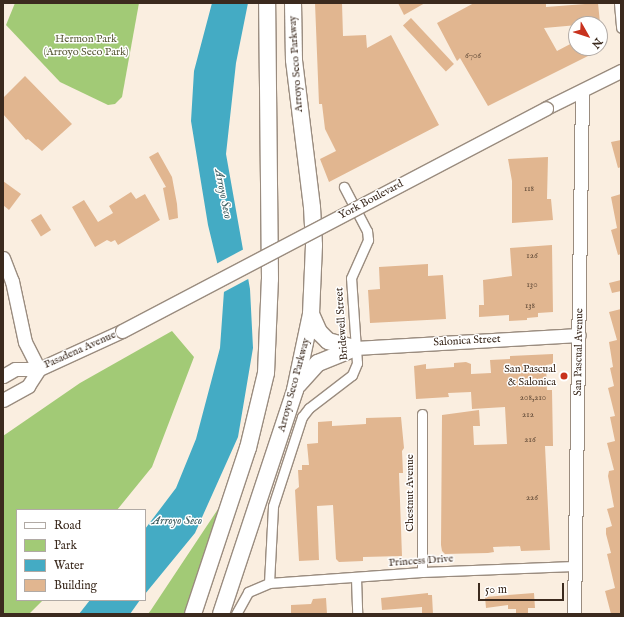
<!DOCTYPE html>
<style>
body{margin:0}
#map{position:relative;width:624px;height:617px;overflow:hidden;background:#faeee0;font-family:"IM FELL English",serif}
div>[style]{position:absolute}
.green>*{inset:0;background:#a2ca76}
.water>*{inset:0;background:#44abc4}
.pier>*{inset:0;background:#faeee0}
.building>*{inset:0;background:#e1b690;transform-origin:0 0}
.roads{filter:drop-shadow(1px 0 #9a8c7f) drop-shadow(-1px 0 #9a8c7f) drop-shadow(0 1px #9a8c7f) drop-shadow(0 -1px #9a8c7f)}
.street>*{height:9px;margin:-4.5px;padding:0 4.5px;transform-origin:4.5px;border-radius:4.5px;background:#fff}
.secondary>*{height:13px;margin:-6.5px;padding:0 6.5px;transform-origin:6.5px;border-radius:6.5px;background:#fff}
.highway>*{height:16px;margin:-8px;padding:0 8px;transform-origin:8px;border-radius:8px;background:#fff}
.bridges{filter:drop-shadow(1px 0 #9a8c7f) drop-shadow(-1px 0 #9a8c7f) drop-shadow(0 1px #9a8c7f) drop-shadow(0 -1px #9a8c7f)}
.secondary-bridge>*{height:13px;margin:-6.5px;padding:0 6.5px;transform-origin:6.5px;border-radius:6.5px;background:#fff}
.dots>*{width:11px;height:11px;translate:-50% -50%;box-sizing:border-box;border:2px solid #fff;border-radius:50%}
span{translate:-50% -50%;white-space:nowrap;text-align:center;line-height:1.15;-webkit-text-stroke:3px #fff;paint-order:stroke}
.number-label{font-size:9px;color:#644d3a}
.number-label span{-webkit-text-stroke-width:0}
.park-label{font-size:11px;color:#5a5a38}
.street-label{font-size:11px;color:#3b2a1e}
.poi-label{font-size:11px;color:#3b2a1e}
.right{translate:-100% -50%;text-align:right}
.water-label{font-size:12px;color:#3f5e60;font-style:italic}
.frame{position:absolute;inset:0;border:4px solid #3b2a1e;pointer-events:none}
.legend{position:absolute;left:16px;top:509px;width:130px;height:92px;box-sizing:border-box;background:#fff;border:1px solid #b1aaa5;margin:0;padding:5px 7px;list-style:none;font-size:12px;color:#3b2a1e}
.legend li{display:flex;align-items:center;gap:8px;height:20px}
.legend b{width:20px;border:1px solid #b1aaa5}
.north{position:absolute;left:568px;top:16px;width:40px;height:40px;box-sizing:border-box;background:#fff;border:1px solid #b1aaa5;border-radius:50%;rotate:129deg;font-size:11px;font-weight:700;line-height:16px;text-align:center;color:#3b2a1e}
.north::after{content:'';display:block;margin:auto;width:14px;height:18px;background:#c8321e;clip-path:polygon(50% 0,100% 100%,50% 72%,0 100%)}
.scale{position:absolute;left:478px;top:583px;width:86px;height:18px;box-sizing:border-box;border:2px solid #3b2a1e;border-top:0;padding-left:5px;font-size:12px;line-height:14px;white-space:nowrap;color:#3b2a1e;-webkit-text-stroke:3px #fff;paint-order:stroke}
</style>
<div id="map">
<div class="green">
<div style="clip-path:polygon(15px 3px,139px 3px,122px 97px,115px 104px,108px 105px,60px 82px,6px 25px)"></div>
<div style="clip-path:polygon(172px 331px,194px 357px,152px 467px,117px 510px,17px 510px,17px 600px,43px 600px,29px 614px,3px 614px,3px 436px,80px 383px)"></div>
<div style="clip-path:polygon(226px 497px,187px 614px,148px 614px,151px 610px)"></div>
</div>
<div class="water">
<div style="clip-path:polygon(212px 3px,248px 3px,236px 63px,226px 154px,250px 289px,253px 348px,238px 437px,195px 533px,145px 594px,145px 529px,176px 488px,196px 439px,220px 348px,224px 291px,208px 225px,191px 121px,194px 71px)"></div>
<div style="clip-path:polygon(90px 600px,140px 600px,130px 614px,79px 614px)"></div>
</div>
<div class="pier">
<div style="clip-path:polygon(244px 249px,250px 278px,222px 293px,216px 264px)"></div>
</div>
<div class="building">
<div style="clip-path:polygon(315px 3px,342px 3px,343px 36px,366px 35px,367px 48px,391px 35px,439px 125px,329px 182px,320px 159px,336px 151px,325px 129px,322px 104px,319px 104px)"></div>
<div style="clip-path:polygon(398px 3px,425px 3px,404px 15px)"></div>
<div style="clip-path:polygon(474px 3px,546px 3px,546px 7px,598px 3px,600px 23px,544px 28px,557px 51px,576px 41px,576px 48px,604px 48px,488px 106px,460px 58px,457px 61px,437px 23px)"></div>
<div style="left:411px;top:18px;width:63px;height:11px;rotate:47deg"></div>
<div style="clip-path:polygon(25px 76px,72px 124px,42px 151px,28px 139px,26px 140px,3px 114px,3px 98px)"></div>
<div style="clip-path:polygon(621px 140px,621px 167px,618px 168px,611px 142px)"></div>
<div style="clip-path:polygon(158px 152px,172px 177px,177px 204px,178px 218px,169px 220px,163px 188px,166px 187px,149px 157px)"></div>
<div style="clip-path:polygon(548px 157px,547px 199px,551px 199px,553px 220px,512px 223px,512px 181px,508px 159px)"></div>
<div style="clip-path:polygon(3px 181px,21px 194px,9px 210px,3px 205px)"></div>
<div style="clip-path:polygon(131px 192px,136px 199px,145px 194px,160px 220px,118px 245px,115px 240px,111px 242px,107px 240px,95px 247px,72px 207px,84px 200px,98px 222px,113px 213px,109px 206px)"></div>
<div style="clip-path:polygon(621px 194px,621px 254px,618px 255px,611px 230px,617px 228px,611px 197px)"></div>
<div style="left:41px;top:214px;width:19px;height:12px;rotate:58deg"></div>
<div style="clip-path:polygon(552px 245px,553px 312px,538px 313px,538px 317px,527px 318px,527px 320px,509px 321px,509px 315px,479px 317px,479px 305px,484px 305px,483px 280px,512px 276px,510px 248px)"></div>
<div style="clip-path:polygon(428px 264px,428px 276px,443px 275px,446px 319px,370px 323px,368px 290px,380px 289px,379px 267px)"></div>
<div style="clip-path:polygon(621px 280px,621px 291px,612px 293px,609px 283px)"></div>
<div style="clip-path:polygon(621px 309px,621px 614px,611px 614px,605px 591px,615px 588px,607px 554px,611px 553px,606px 534px,606px 528px,612px 526px,607px 509px,614px 507px,608px 476px,609px 471px,614px 470px,607px 443px,615px 441px,610px 417px,615px 416px,608px 388px,614px 386px,610px 368px,613px 367px,609px 342px,617px 340px,609px 312px)"></div>
<div style="clip-path:polygon(553px 354px,553px 364px,546px 365px,547px 390px,552px 390px,553px 446px,545px 446px,550px 550px,521px 551px,520px 546px,493px 547px,494px 552px,488px 553px,445px 554px,442px 551px,441px 545px,442px 415px,479px 410px,480px 426px,473px 426px,474px 445px,507px 444px,505px 407px,472px 409px,471px 392px,448px 393px,449px 397px,416px 399px,414px 366px,426px 364px,426px 369px,454px 367px,454px 363px,466px 362px,471px 364px,471px 374px,491px 373px,490px 360px,510px 359px,510px 356px)"></div>
<div style="clip-path:polygon(401px 417px,404px 448px,402px 451px,403px 473px,399px 473px,402px 556px,363px 557px,363px 561px,339px 562px,336px 559px,333px 505px,317px 506px,319px 560px,299px 561px,295px 490px,299px 487px,298px 470px,302px 470px,302px 465px,309px 465px,307px 444px,318px 443px,318px 422px,332px 421px,332px 426px,366px 424px,366px 418px)"></div>
<div style="clip-path:polygon(428px 593px,428px 595px,432px 595px,433px 614px,422px 614px,422px 607px,382px 610px,381px 598px)"></div>
<div style="clip-path:polygon(534px 593px,535px 608px,528px 608px,528px 614px,516px 614px,516px 609px,508px 609px,508px 605px,486px 608px,485px 597px)"></div>
<div style="clip-path:polygon(326px 598px,327px 614px,291px 614px,291px 605px,311px 604px,313px 599px)"></div>
</div>
<div class="roads">
<div class="street">
<div style="left:619px;top:3px;width:25px;rotate:85deg"></div>
<div style="left:422px;top:414px;width:158px;rotate:90deg"></div>
<div style="left:356px;top:578px;width:36px;rotate:88deg"></div>
<div style="left:269px;top:583px;width:153px;rotate:-4.1deg"></div>
<div style="left:422px;top:572px;width:152px;rotate:-2.3deg"></div>
<div style="left:236px;top:614px;width:25px;rotate:-61deg"></div>
<div style="left:248px;top:592px;width:23px;rotate:-23deg"></div>
<div style="left:269px;top:583px;width:77px;rotate:-87deg"></div>
<div style="left:273px;top:506px;width:94px;rotate:-72deg"></div>
<div style="left:302px;top:417px;width:11px;rotate:-52deg"></div>
<div style="left:309px;top:408px;width:54px;rotate:-37.5deg"></div>
<div style="left:352px;top:375px;width:13px;rotate:-67deg"></div>
<div style="left:357px;top:363px;width:85px;rotate:-94deg"></div>
<div style="left:351px;top:278px;width:42px;rotate:-65.9deg"></div>
<div style="left:368px;top:240px;width:9px;rotate:-96deg"></div>
<div style="left:367px;top:231px;width:50px;rotate:-117.6deg"></div>
</div>
<div class="secondary">
<div style="left:546px;top:108px;width:84px;rotate:-26.3deg"></div>
<div style="left:3px;top:258px;width:25px;rotate:69deg"></div>
<div style="left:12px;top:281px;width:62px;rotate:78deg"></div>
<div style="left:25px;top:342px;width:30px;rotate:63deg"></div>
<div style="left:355px;top:348px;width:224px;rotate:-3.3deg"></div>
<div style="left:3px;top:376px;width:14px;rotate:-30deg"></div>
<div style="left:15px;top:369px;width:24px"></div>
<div style="left:39px;top:369px;width:91px;rotate:-24.6deg"></div>
<div style="left:3px;top:400px;width:29px;rotate:-29deg"></div>
<div style="left:28px;top:386px;width:20px;rotate:-57deg"></div>
<div style="left:574px;top:614px;width:523px;rotate:-89.12deg"></div>
</div>
<div class="highway">
<div style="left:311px;top:314px;width:20px;rotate:66deg"></div>
<div style="left:319px;top:332px;width:13px;rotate:45deg"></div>
<div style="left:328px;top:341px;width:28px;rotate:15deg"></div>
<div style="left:298px;top:385px;width:30px;rotate:-48deg"></div>
<div style="left:318px;top:363px;width:40px;rotate:-22deg"></div>
<div style="left:193px;top:614px;width:175px;rotate:-71.7deg"></div>
<div style="left:248px;top:448px;width:77px;rotate:-76.5deg"></div>
<div style="left:266px;top:373px;width:94px;rotate:-87.6deg"></div>
<div style="left:270px;top:279px;width:276px;rotate:-90.6deg"></div>
<div style="left:221px;top:614px;width:236px;rotate:-71.7deg"></div>
<div style="left:295px;top:390px;width:78px;rotate:-78.1deg"></div>
<div style="left:311px;top:314px;width:69px;rotate:-87.5deg"></div>
<div style="left:314px;top:245px;width:38px;rotate:-93deg"></div>
<div style="left:312px;top:207px;width:148px;rotate:-97deg"></div>
<div style="left:294px;top:60px;width:57px;rotate:-91deg"></div>
</div>
</div>
<div class="bridges">
<div class="secondary-bridge">
<div style="left:122px;top:331px;width:479px;rotate:-27.7deg"></div>
</div>
</div>
<div class="dots">
<div style="left:564px;top:376px;background:#c8321e"></div>
</div>
<div class="number-label">
<span style="left:473px;top:56px">6706</span>
<span style="left:529px;top:189px">118</span>
<span style="left:532px;top:256px">126</span>
<span style="left:532px;top:285px">130</span>
<span style="left:530px;top:306px">138</span>
<span style="left:533px;top:398px">208,210</span>
<span style="left:528px;top:415px">212</span>
<span style="left:530px;top:440px">216</span>
<span style="left:532px;top:498px">226</span>
</div>
<div class="park-label">
<span style="left:86px;top:46px">Hermon Park<br>(Arroyo Seco Park)</span>
</div>
<div class="street-label">
<span style="left:296px;top:64px;rotate:-94deg">Arroyo Seco Parkway</span>
<span style="left:371px;top:200px;rotate:-28deg">York Boulevard</span>
<span style="left:342px;top:324px;rotate:-94deg">Bridewell Street</span>
<span style="left:467px;top:341px;rotate:-3deg">Salonica Street</span>
<span style="left:80px;top:350px;rotate:-24deg">Pasadena Avenue</span>
<span style="left:579px;top:352px;rotate:-89deg">San Pascual Avenue</span>
<span style="left:294px;top:385px;rotate:-75deg">Arroyo Seco Parkway</span>
<span style="left:410px;top:493px;rotate:-90deg">Chestnut Avenue</span>
<span style="left:421px;top:561px;rotate:-4deg">Princess Drive</span>
</div>
<div class="poi-label">
<span class="right" style="left:556px;top:376px">San Pascual<br>&amp; Salonica</span>
</div>
<div class="water-label">
<span style="left:223px;top:194px;rotate:79deg">Arroyo Seco</span>
<span style="left:177px;top:521px">Arroyo Seco</span>
</div>
<div class="frame"></div>
<ul class="legend">
<li><b style="height:5px;background:#fff"></b>Road</li>
<li><b style="height:11px;background:#a2ca76"></b>Park</li>
<li><b style="height:11px;background:#44abc4"></b>Water</li>
<li><b style="height:11px;background:#e1b690"></b>Building</li>
</ul>
<div class="north">N</div>
<div class="scale">50 m</div>
</div>
